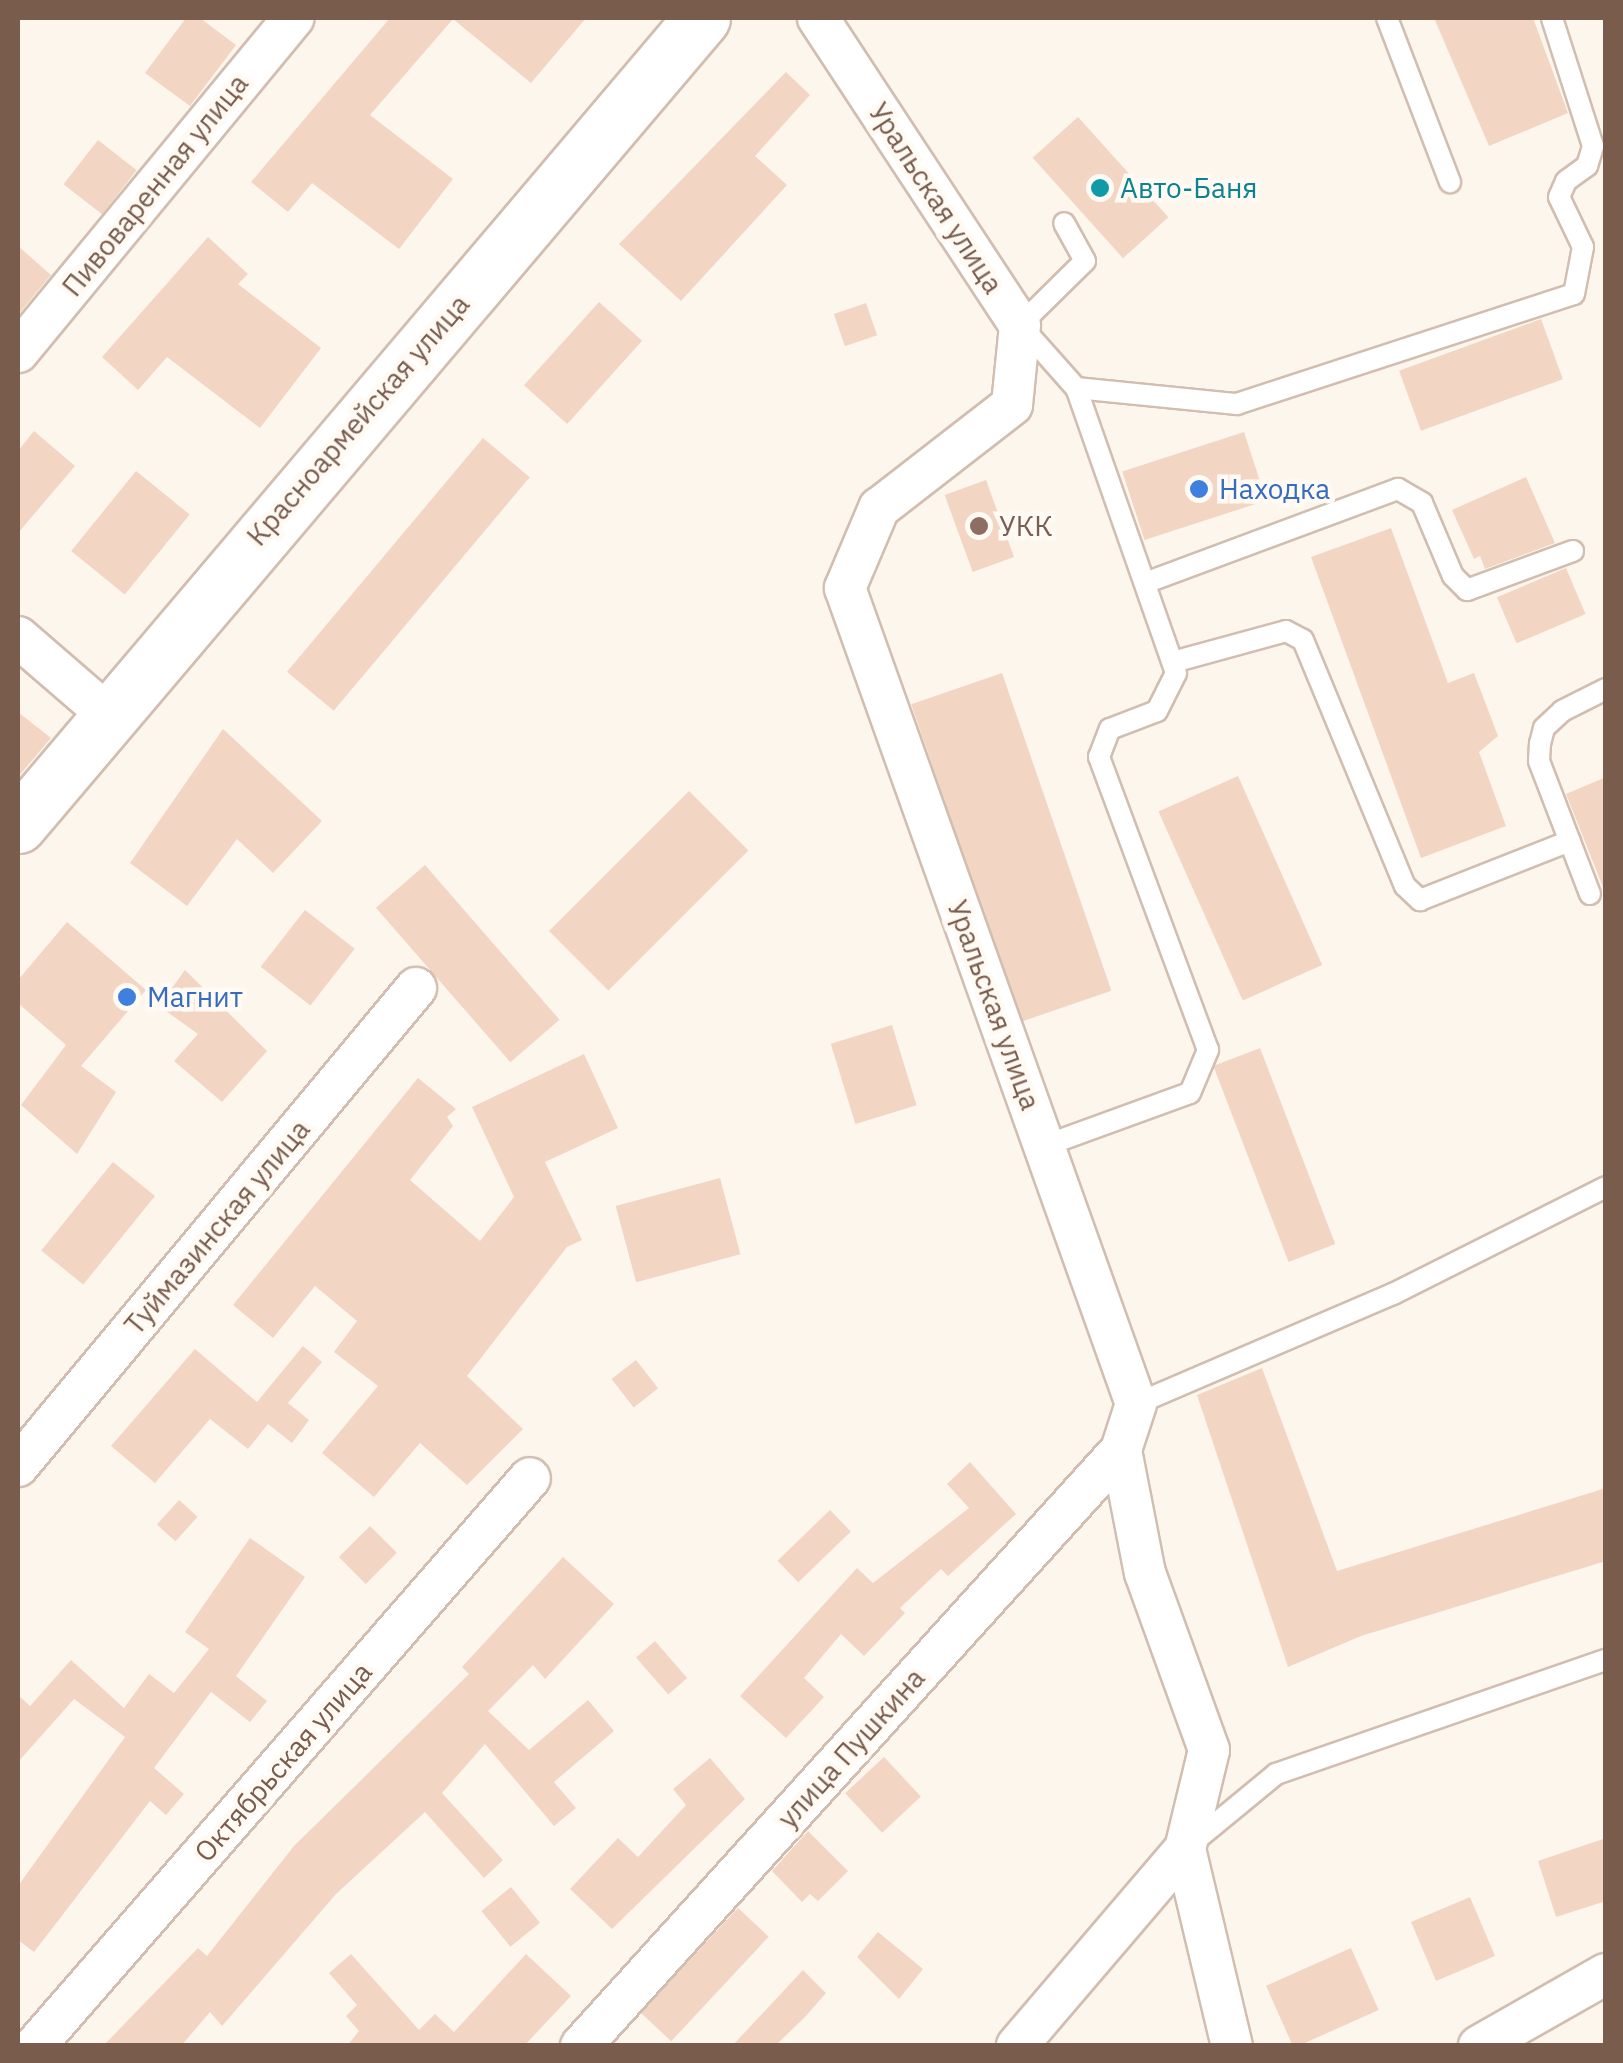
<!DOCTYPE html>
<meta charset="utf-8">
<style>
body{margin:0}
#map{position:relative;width:1623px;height:2063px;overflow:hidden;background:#fdf6ec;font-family:"IBM Plex Sans",sans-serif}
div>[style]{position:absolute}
.building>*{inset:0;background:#f3d5c3;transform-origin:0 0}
.roads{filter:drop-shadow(2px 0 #d1beb0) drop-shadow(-2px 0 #d1beb0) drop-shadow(0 2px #d1beb0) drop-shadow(0 -2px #d1beb0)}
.service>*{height:20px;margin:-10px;padding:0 10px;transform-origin:10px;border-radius:10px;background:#fff}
.minor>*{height:40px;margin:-20px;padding:0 20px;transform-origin:20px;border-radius:20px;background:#fff}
.secondary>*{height:55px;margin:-27.5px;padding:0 27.5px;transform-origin:27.5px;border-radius:27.5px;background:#fff}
.dots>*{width:28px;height:28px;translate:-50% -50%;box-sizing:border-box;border:5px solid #fffaf3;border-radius:50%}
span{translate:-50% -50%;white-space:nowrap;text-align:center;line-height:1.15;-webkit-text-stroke:9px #fffaf3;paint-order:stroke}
.street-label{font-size:28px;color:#7a5c4d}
.culture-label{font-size:28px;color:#0d838f}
.left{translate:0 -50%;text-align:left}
.shop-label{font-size:28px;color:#366cbe}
.education-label{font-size:28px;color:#785e54}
.frame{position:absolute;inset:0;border:20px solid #7a5c4d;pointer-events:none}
</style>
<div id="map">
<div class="building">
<div style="clip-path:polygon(186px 18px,200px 18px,236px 45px,190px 106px,145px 73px)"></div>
<div style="clip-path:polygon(390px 18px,586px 18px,531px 83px,453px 19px,370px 115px,453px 179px,399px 249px,312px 183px,288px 212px,251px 182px)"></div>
<div style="clip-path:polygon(1434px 18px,1533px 18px,1568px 113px,1489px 146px)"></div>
<div style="clip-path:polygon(786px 72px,810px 95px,755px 156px,787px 185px,681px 301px,619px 244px)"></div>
<div style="left:1078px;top:117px;width:135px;height:61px;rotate:48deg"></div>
<div style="left:98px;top:140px;width:49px;height:56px;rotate:38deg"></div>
<div style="clip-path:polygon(208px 237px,248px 274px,238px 284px,321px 348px,260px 428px,167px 357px,138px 390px,102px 357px)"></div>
<div style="clip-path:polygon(18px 246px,51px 275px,18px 315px)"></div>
<div style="left:599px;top:302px;width:58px;height:112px;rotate:42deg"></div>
<div style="left:866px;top:303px;width:34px;height:34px;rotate:71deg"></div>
<div style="left:1541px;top:319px;width:64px;height:151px;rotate:70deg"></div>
<div style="clip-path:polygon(34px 431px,75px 466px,18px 533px,18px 451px)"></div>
<div style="left:1244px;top:432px;width:72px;height:128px;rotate:72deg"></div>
<div style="left:483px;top:438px;width:61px;height:305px;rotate:40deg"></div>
<div style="left:136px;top:471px;width:69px;height:103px;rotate:39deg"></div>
<div style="clip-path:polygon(1526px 477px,1555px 543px,1485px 569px,1480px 556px,1474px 559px,1452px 510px)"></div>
<div style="left:986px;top:480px;width:82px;height:44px;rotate:70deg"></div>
<div style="clip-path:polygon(1391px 528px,1448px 683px,1474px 673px,1498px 736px,1479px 752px,1506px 826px,1421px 858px,1311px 557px)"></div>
<div style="left:1566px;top:568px;width:50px;height:75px;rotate:67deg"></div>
<div style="left:1002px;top:673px;width:336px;height:96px;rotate:71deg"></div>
<div style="clip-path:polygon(18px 712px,51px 738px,18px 777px)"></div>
<div style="clip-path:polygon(223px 729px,322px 821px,273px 873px,237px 839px,187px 906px,130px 863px)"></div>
<div style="left:1238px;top:776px;width:207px;height:87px;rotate:66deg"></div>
<div style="clip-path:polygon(1606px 777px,1606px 895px,1566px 794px)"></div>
<div style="left:689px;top:791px;width:84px;height:198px;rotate:45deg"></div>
<div style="left:425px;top:865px;width:205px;height:65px;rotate:49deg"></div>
<div style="left:305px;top:910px;width:63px;height:72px;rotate:38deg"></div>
<div style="clip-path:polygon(67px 922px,146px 990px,81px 1066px,116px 1092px,77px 1154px,21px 1105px,66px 1045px,18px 1003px,18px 980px)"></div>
<div style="clip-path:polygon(185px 970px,267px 1051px,222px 1102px,174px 1061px,198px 1034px,159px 1006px)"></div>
<div style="left:892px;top:1025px;width:84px;height:64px;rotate:73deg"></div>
<div style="left:1260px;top:1048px;width:210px;height:50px;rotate:69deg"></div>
<div style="clip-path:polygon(584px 1054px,618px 1128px,545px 1162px,582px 1240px,567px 1247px,467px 1376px,523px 1429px,467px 1485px,420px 1443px,374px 1497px,322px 1453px,378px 1386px,334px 1352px,357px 1321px,315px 1286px,273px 1338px,233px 1305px,418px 1078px,456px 1109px,447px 1117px,453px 1126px,410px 1180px,480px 1241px,514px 1197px,472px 1107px)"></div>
<div style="left:113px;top:1162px;width:54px;height:114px;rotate:39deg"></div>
<div style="left:720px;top:1178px;width:79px;height:108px;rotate:75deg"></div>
<div style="clip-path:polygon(303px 1346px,322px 1362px,288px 1403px,309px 1420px,292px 1443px,268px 1424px,248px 1449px,210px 1419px,155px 1483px,111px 1446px,195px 1349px,257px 1402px)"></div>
<div style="left:636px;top:1360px;width:36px;height:31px;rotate:52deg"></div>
<div style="clip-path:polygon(1262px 1368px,1337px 1571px,1606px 1488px,1606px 1561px,1361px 1636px,1288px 1667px,1197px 1395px)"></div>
<div style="clip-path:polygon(970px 1462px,1016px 1514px,948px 1576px,941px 1569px,900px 1608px,905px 1613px,864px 1656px,841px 1634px,804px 1678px,824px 1697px,786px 1738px,740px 1696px,857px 1568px,873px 1583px,969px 1508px,947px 1484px)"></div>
<div style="left:179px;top:1500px;width:25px;height:33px;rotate:42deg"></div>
<div style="left:830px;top:1510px;width:30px;height:73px;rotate:46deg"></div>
<div style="left:370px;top:1526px;width:38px;height:44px;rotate:45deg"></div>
<div style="clip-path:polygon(250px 1538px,305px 1577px,236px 1676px,267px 1701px,250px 1722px,211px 1692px,154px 1768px,184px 1794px,166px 1815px,150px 1801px,34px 1952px,18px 1940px,18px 1886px,125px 1737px,74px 1699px,18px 1762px,18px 1695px,30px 1706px,71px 1660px,124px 1708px,149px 1674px,174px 1693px,209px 1649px,185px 1632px)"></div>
<div style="clip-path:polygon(563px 1557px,614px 1604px,545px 1679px,533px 1665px,488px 1711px,529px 1750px,588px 1700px,614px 1731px,554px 1782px,576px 1808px,554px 1826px,485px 1744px,442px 1793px,503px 1860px,484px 1878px,425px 1812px,336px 1894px,222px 2026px,210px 2012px,181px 2046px,103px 2046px,198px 1948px,207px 1956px,294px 1846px,469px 1674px,462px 1667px)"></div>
<div style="left:655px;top:1641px;width:49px;height:25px;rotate:49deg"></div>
<div style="left:884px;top:1757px;width:54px;height:53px;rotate:47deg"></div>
<div style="clip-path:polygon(710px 1758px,745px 1799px,612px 1929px,570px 1889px,618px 1838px,638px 1857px,686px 1805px,673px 1789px)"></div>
<div style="clip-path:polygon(808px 1831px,848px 1871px,818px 1901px,810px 1894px,802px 1902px,772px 1871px)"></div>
<div style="clip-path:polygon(1606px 1838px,1606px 1901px,1556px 1917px,1538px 1861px)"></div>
<div style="left:511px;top:1887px;width:46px;height:38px;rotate:51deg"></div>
<div style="left:1470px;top:1897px;width:64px;height:64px;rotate:67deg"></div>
<div style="left:738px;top:1908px;width:42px;height:143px;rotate:43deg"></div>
<div style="clip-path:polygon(878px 1932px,923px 1969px,899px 1999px,857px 1957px)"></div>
<div style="left:1351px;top:1948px;width:68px;height:93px;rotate:66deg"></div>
<div style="clip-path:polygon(351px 1954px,419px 2030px,435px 2014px,454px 2032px,526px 1954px,571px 1996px,524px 2046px,347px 2046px,359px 2031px,346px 2016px,357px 2005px,329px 1973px)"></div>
<div style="clip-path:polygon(803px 1970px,826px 1993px,805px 2017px,775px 2046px,732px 2046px)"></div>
</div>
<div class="roads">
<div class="service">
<div style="left:1387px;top:18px;width:176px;rotate:69deg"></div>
<div style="left:1076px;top:388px;width:162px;rotate:5.7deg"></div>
<div style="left:1237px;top:404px;width:354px;rotate:-18.1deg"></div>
<div style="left:1574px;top:294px;width:48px;rotate:-79.2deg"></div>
<div style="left:1583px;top:247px;width:55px;rotate:-115.6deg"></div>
<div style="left:1559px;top:197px;width:17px;rotate:-66deg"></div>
<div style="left:1566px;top:181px;width:26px;rotate:-36deg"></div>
<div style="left:1587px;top:166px;width:21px;rotate:-73deg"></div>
<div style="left:1593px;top:146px;width:134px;rotate:-107.8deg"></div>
<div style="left:1145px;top:583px;width:270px;rotate:-20.4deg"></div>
<div style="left:1398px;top:489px;width:28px;rotate:30deg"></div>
<div style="left:1422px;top:503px;width:79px;rotate:67deg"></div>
<div style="left:1453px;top:576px;width:20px;rotate:45deg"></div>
<div style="left:1467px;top:590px;width:113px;rotate:-20.2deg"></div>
<div style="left:1173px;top:662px;width:117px;rotate:-15.3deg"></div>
<div style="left:1286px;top:631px;width:19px;rotate:28deg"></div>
<div style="left:1303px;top:640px;width:266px;rotate:67.5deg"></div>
<div style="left:1405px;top:886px;width:21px;rotate:43deg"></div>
<div style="left:1420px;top:900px;width:161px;rotate:-21.5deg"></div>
<div style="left:1590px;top:894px;width:142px;rotate:-111deg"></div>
<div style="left:1539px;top:761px;width:17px;rotate:-87deg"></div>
<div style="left:1540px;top:744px;width:16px;rotate:-76deg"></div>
<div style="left:1544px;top:728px;width:25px;rotate:-43deg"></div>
<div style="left:1562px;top:711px;width:49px;rotate:-26.6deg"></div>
<div style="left:1044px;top:1146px;width:155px;rotate:-20deg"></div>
<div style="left:1190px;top:1093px;width:47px;rotate:-67.3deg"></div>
<div style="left:1208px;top:1050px;width:313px;rotate:-110.4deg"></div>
<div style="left:1099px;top:757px;width:30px;rotate:-69deg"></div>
<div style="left:1110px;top:729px;width:50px;rotate:-21deg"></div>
<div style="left:1157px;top:711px;width:42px;rotate:-63.4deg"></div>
<div style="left:1176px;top:673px;width:302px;rotate:-109.3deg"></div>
<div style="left:1076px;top:388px;width:84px;rotate:-131.6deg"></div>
<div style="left:1020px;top:325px;width:91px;rotate:-44.6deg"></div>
<div style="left:1085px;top:261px;width:43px;rotate:-118.9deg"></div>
<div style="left:1136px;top:1404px;width:280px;rotate:-23.2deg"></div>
<div style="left:1393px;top:1294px;width:238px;rotate:-26.7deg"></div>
<div style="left:1191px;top:1844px;width:110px;rotate:-39.5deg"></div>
<div style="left:1276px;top:1774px;width:349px;rotate:-19.1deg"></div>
</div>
<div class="minor">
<div style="left:818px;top:18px;width:367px;rotate:56.7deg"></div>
<div style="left:1020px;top:325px;width:80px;rotate:95.7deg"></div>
<div style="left:1012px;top:405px;width:168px;rotate:142.2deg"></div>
<div style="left:879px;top:508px;width:87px;rotate:113deg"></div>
<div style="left:845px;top:588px;width:866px;rotate:70.37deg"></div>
<div style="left:1136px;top:1404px;width:48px;rotate:108.1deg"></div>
<div style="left:1121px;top:1450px;width:125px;rotate:79deg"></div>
<div style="left:1145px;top:1573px;width:188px;rotate:70.1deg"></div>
<div style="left:1209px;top:1750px;width:102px;rotate:103.6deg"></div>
<div style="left:1185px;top:1849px;width:259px;rotate:130.5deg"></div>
<div style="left:18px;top:352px;width:433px;rotate:-50.5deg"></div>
<div style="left:18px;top:637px;width:116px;rotate:40.8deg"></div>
<div style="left:18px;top:1466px;width:622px;rotate:-50.22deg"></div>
<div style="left:1185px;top:1849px;width:203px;rotate:76.6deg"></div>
<div style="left:35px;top:2046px;width:753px;rotate:-48.93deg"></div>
<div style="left:581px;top:2046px;width:804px;rotate:-47.82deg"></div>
<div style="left:1479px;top:2046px;width:146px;rotate:-29.6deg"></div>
</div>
<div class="secondary">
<div style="left:18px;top:825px;width:1058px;rotate:-49.72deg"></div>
</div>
</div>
<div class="dots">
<div style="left:1100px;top:188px;background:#0f9aa8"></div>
<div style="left:1199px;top:489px;background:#3f7fe0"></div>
<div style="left:979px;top:526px;background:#8d6e63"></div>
<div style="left:127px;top:997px;background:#3f7fe0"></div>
</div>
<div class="street-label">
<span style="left:155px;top:185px;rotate:-51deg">Пивоваренная улица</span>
<span style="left:936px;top:198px;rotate:57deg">Уральская улица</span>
<span style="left:358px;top:420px;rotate:-49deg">Красноармейская улица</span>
<span style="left:994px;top:1005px;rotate:70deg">Уральская улица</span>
<span style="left:217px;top:1227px;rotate:-50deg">Туймазинская улица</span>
<span style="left:851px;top:1748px;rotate:-48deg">улица Пушкина</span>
<span style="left:283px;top:1762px;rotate:-49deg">Октябрьская улица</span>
</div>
<div class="culture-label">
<span class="left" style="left:1120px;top:188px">Авто-Баня</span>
</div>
<div class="shop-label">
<span class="left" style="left:1219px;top:489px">Находка</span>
<span class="left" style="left:147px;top:997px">Магнит</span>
</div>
<div class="education-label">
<span class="left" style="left:999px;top:526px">УКК</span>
</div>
<div class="frame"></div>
</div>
